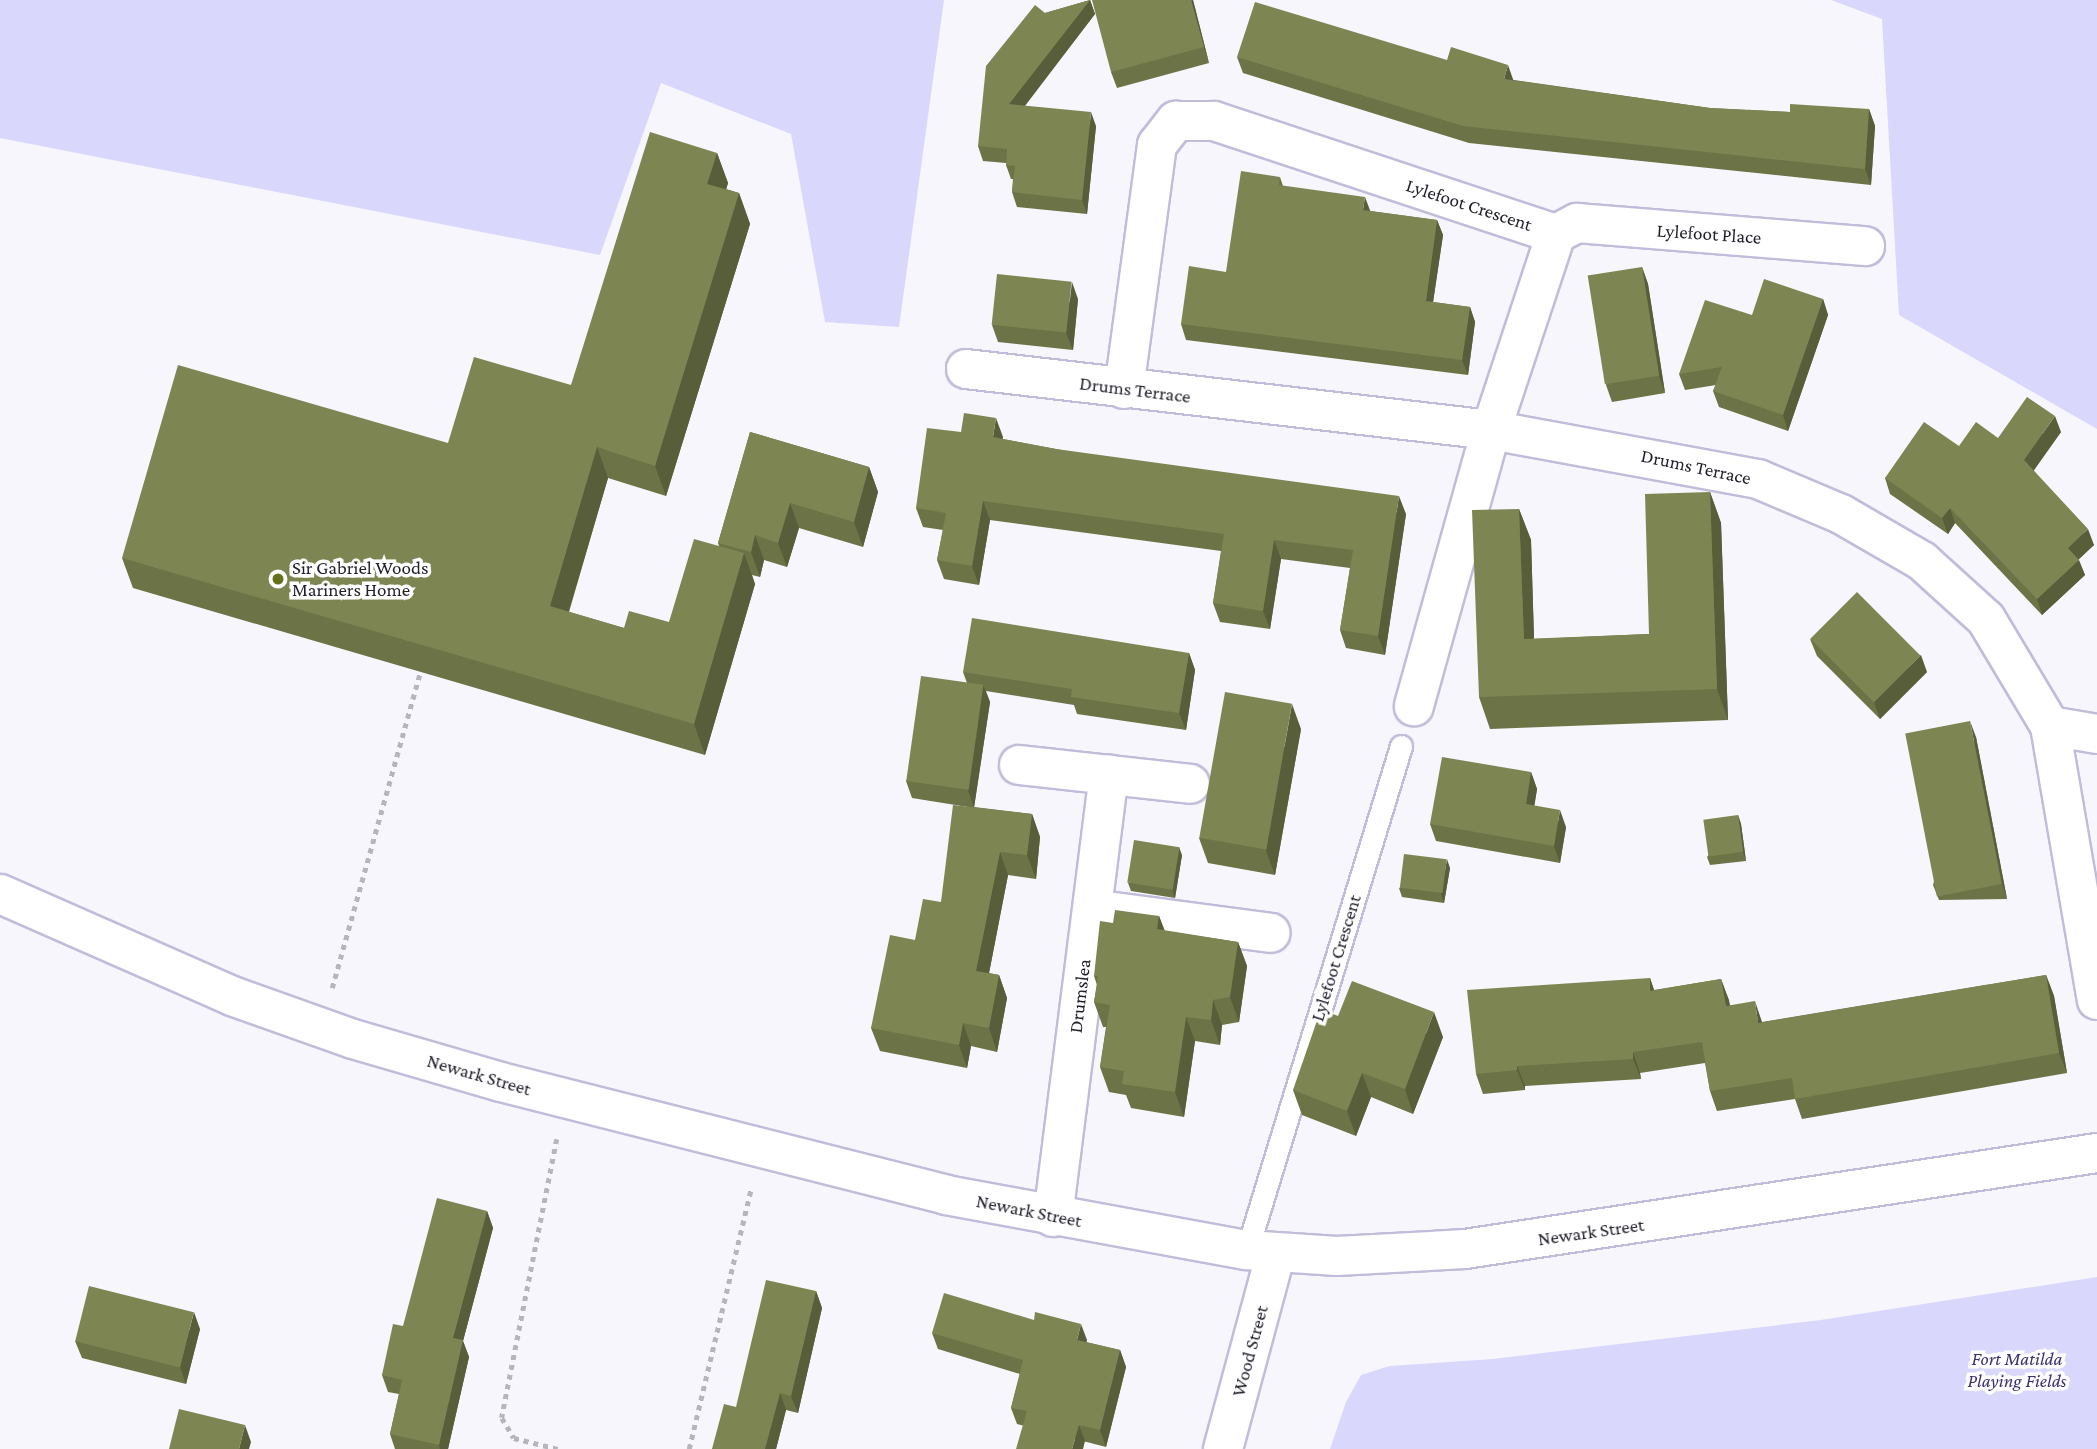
<!DOCTYPE html>
<style>
body{margin:0}
#map{position:relative;width:2097px;height:1449px;overflow:hidden;background:#f6f6fc;font-family:"Crimson Pro",serif}
div>[style]{position:absolute}
.green>*{inset:0;background:#d9d7fb}
.path>*{height:4.5px;margin-top:-2.25px;transform-origin:0;background:repeating-linear-gradient(90deg,#b5b5bc 0 5px,transparent 0 10px)}
.roads{filter:drop-shadow(2px 0 #bfbdda) drop-shadow(-2px 0 #bfbdda) drop-shadow(0 2px #bfbdda) drop-shadow(0 -2px #bfbdda)}
.service>*{height:21px;margin:-10.5px;padding:0 10.5px;transform-origin:10.5px;border-radius:10.5px;background:#fff}
.minor>*{height:38px;margin:-19px;padding:0 19px;transform-origin:19px;border-radius:19px;background:#fff}
.wall>*{inset:0;background:#6c7347}
.shaded-wall>*{inset:0;background:#585e39}
.building>*{inset:0;background:#7d8652;transform-origin:0 0}
.dots>*{width:19px;height:19px;translate:-50% -50%;box-sizing:border-box;border:4px solid #fff;border-radius:50%}
span{translate:-50% -50%;white-space:nowrap;text-align:center;line-height:1.15;-webkit-text-stroke:7px #fff;paint-order:stroke}
.street-label{font-size:19px;color:#1f1e29}
.poi-label{font-size:19px;color:#1f1e29}
.left{translate:0 -50%;text-align:left}
.park-label{font-size:19px;color:#3c306e;font-style:italic}
</style>
<div id="map">
<div class="green">
<div style="clip-path:polygon(0 0,944px 0,899px 327px,825px 322px,791px 134px,661px 83px,600px 255px,0 138px)"></div>
<div style="clip-path:polygon(1831px 0,2097px 0,2097px 429px,1899px 315px,1882px 19px)"></div>
<div style="clip-path:polygon(2097px 1277px,2097px 1449px,1330px 1449px,1346px 1402px,1361px 1375px,1390px 1366px,1493px 1359px,1821px 1320px)"></div>
</div>
<div class="path">
<div style="left:332px;top:988px;width:328px;rotate:-74.4deg"></div>
<div style="left:557px;top:1139px;width:284px;rotate:101.2deg"></div>
<div style="left:502px;top:1418px;width:23px;rotate:59deg"></div>
<div style="left:514px;top:1438px;width:45px;rotate:14deg"></div>
<div style="left:689px;top:1449px;width:268px;rotate:-76.6deg"></div>
</div>
<div class="roads">
<div class="service">
<div style="left:1247px;top:1250px;width:527px;rotate:-73.01deg"></div>
</div>
<div class="minor">
<div style="left:1556px;top:234px;width:24px;rotate:-28deg"></div>
<div style="left:1577px;top:223px;width:289px;rotate:4.6deg"></div>
<div style="left:966px;top:369px;width:529px;rotate:6.63deg"></div>
<div style="left:1491px;top:430px;width:271px;rotate:10.4deg"></div>
<div style="left:1758px;top:479px;width:90px;rotate:22.9deg"></div>
<div style="left:1841px;top:514px;width:94px;rotate:30.1deg"></div>
<div style="left:1922px;top:561px;width:86px;rotate:42.2deg"></div>
<div style="left:1986px;top:619px;width:125px;rotate:59.1deg"></div>
<div style="left:2050px;top:726px;width:278px;rotate:80.3deg"></div>
<div style="left:1124px;top:389px;width:246px;rotate:-82.3deg"></div>
<div style="left:1157px;top:145px;width:31px;rotate:-52deg"></div>
<div style="left:1176px;top:121px;width:38px"></div>
<div style="left:1214px;top:121px;width:360px;rotate:18.3deg"></div>
<div style="left:1556px;top:234px;width:206px;rotate:108.3deg"></div>
<div style="left:1491px;top:430px;width:287px;rotate:105.6deg"></div>
<div style="left:2050px;top:726px;width:48px;rotate:9.7deg"></div>
<div style="left:1019px;top:765px;width:172px;rotate:6.3deg"></div>
<div style="left:0;top:894px;width:253px;rotate:23.7deg"></div>
<div style="left:232px;top:996px;width:128px;rotate:19.6deg"></div>
<div style="left:353px;top:1039px;width:154px;rotate:16.2deg"></div>
<div style="left:501px;top:1082px;width:459px;rotate:14.2deg"></div>
<div style="left:946px;top:1195px;width:306px;rotate:10.4deg"></div>
<div style="left:1247px;top:1250px;width:90px;rotate:3.8deg"></div>
<div style="left:1337px;top:1256px;width:128px;rotate:-3.1deg"></div>
<div style="left:1465px;top:1249px;width:639px;rotate:-8.64deg"></div>
<div style="left:1107px;top:911px;width:165px;rotate:7.6deg"></div>
<div style="left:1053px;top:1217px;width:446px;rotate:-82.8deg"></div>
<div style="left:1223px;top:1449px;width:203px;rotate:-74.9deg"></div>
</div>
</div>
<div class="wall">
<div style="clip-path:polygon(1090px 0,1095px 14px,1024px 106px,1096px 126px,1087px 214px,1017px 207px,1012px 192px,1013px 179px,1011px 179px,1006px 165px,1006px 163px,983px 161px,978px 146px,1045px 13px)"></div>
<div style="clip-path:polygon(1193px 0,1209px 63px,1117px 88px,1111px 72px)"></div>
<div style="clip-path:polygon(1237px 57px,1514px 80px,1710px 108px,1790px 112px,1869px 109px,1875px 126px,1871px 185px,1469px 143px,1243px 73px)"></div>
<div style="clip-path:polygon(717px 153px,728px 183px,726px 189px,739px 193px,750px 224px,666px 496px,608px 478px,569px 612px,624px 628px,669px 622px,719px 546px,718px 543px,750px 432px,869px 467px,878px 492px,863px 547px,799px 528px,787px 567px,764px 560px,760px 577px,752px 575px,755px 584px,705px 755px,133px 588px,122px 558px,448px 443px,571px 385px)"></div>
<div style="clip-path:polygon(1280px 177px,1283px 186px,1370px 211px,1437px 220px,1443px 235px,1433px 302px,1470px 307px,1475px 322px,1468px 375px,1186px 340px,1181px 324px,1226px 272px)"></div>
<div style="clip-path:polygon(1642px 267px,1648px 284px,1665px 393px,1612px 402px,1606px 385px)"></div>
<div style="clip-path:polygon(1078px 299px,1073px 350px,998px 342px,992px 325px)"></div>
<div style="clip-path:polygon(1823px 299px,1828px 315px,1788px 431px,1719px 407px,1713px 391px,1716px 385px,1685px 390px,1679px 374px,1752px 315px)"></div>
<div style="clip-path:polygon(961px 432px,1003px 437px,1002px 439px,1406px 514px,1385px 655px,1346px 648px,1340px 630px,1350px 568px,1281px 559px,1270px 629px,1220px 622px,1213px 603px,1221px 551px,990px 520px,979px 585px,944px 579px,937px 560px,943px 530px,923px 527px,916px 508px)"></div>
<div style="clip-path:polygon(2061px 432px,2033px 470px,2094px 545px,2078px 559px,2085px 575px,2042px 615px,1955px 523px,1948px 534px,1890px 494px,1885px 478px,1959px 446px,1998px 438px)"></div>
<div style="clip-path:polygon(1710px 492px,1721px 523px,1728px 720px,1490px 729px,1479px 697px,1519px 509px,1531px 540px,1534px 639px,1649px 634px)"></div>
<div style="clip-path:polygon(1810px 639px,1927px 672px,1880px 719px,1817px 656px)"></div>
<div style="clip-path:polygon(1189px 653px,1195px 670px,1186px 730px,1077px 714px,1074px 705px,986px 691px,990px 702px,974px 807px,1032px 814px,1040px 837px,1036px 879px,1008px 875px,989px 973px,999px 975px,1007px 998px,997px 1052px,971px 1046px,967px 1068px,880px 1051px,871px 1028px,915px 940px,941px 902px,968px 807px,912px 798px,906px 781px,967px 683px,963px 672px)"></div>
<div style="clip-path:polygon(1301px 729px,1275px 875px,1208px 863px,1199px 838px)"></div>
<div style="clip-path:polygon(1976px 737px,2007px 899px,1939px 900px,1933px 885px)"></div>
<div style="clip-path:polygon(1531px 772px,1537px 789px,1534px 806px,1566px 827px,1560px 863px,1436px 841px,1430px 824px)"></div>
<div style="clip-path:polygon(1738px 815px,1741px 824px,1746px 861px,1710px 865px,1707px 857px)"></div>
<div style="clip-path:polygon(1182px 855px,1175px 898px,1131px 891px,1128px 883px)"></div>
<div style="clip-path:polygon(1450px 868px,1444px 903px,1402px 897px,1399px 888px)"></div>
<div style="clip-path:polygon(1159px 916px,1165px 931px,1238px 942px,1247px 966px,1239px 1022px,1222px 1025px,1220px 1045px,1195px 1041px,1184px 1117px,1131px 1108px,1126px 1095px,1109px 1092px,1100px 1067px,1106px 1027px,1103px 1027px,1094px 1002px,1097px 985px,1094px 976px,1113px 923px)"></div>
<div style="clip-path:polygon(2046px 975px,2054px 996px,2067px 1073px,1802px 1119px,1795px 1099px,1717px 1111px,1710px 1091px,1705px 1063px,1640px 1073px,1641px 1079px,1525px 1086px,1525px 1090px,1483px 1094px,1476px 1074px,1650px 978px,1654px 990px,1721px 979px,1730px 1005px,1762px 1022px)"></div>
<div style="clip-path:polygon(1338px 1016px,1443px 1037px,1413px 1114px,1371px 1097px,1356px 1136px,1302px 1115px,1293px 1090px)"></div>
<div style="clip-path:polygon(487px 1211px,493px 1228px,463px 1341px,469px 1357px,448px 1449px,395px 1449px,390px 1434px,399px 1394px,388px 1392px,382px 1375px,403px 1326px)"></div>
<div style="clip-path:polygon(816px 1291px,822px 1308px,798px 1413px,786px 1410px,776px 1449px,712px 1449px)"></div>
<div style="clip-path:polygon(200px 1329px,186px 1384px,82px 1358px,75px 1341px)"></div>
<div style="clip-path:polygon(932px 1333px,1087px 1340px,1086px 1342px,1120px 1350px,1126px 1367px,1106px 1447px,1017px 1424px,1011px 1408px,1020px 1374px,938px 1349px)"></div>
</div>
<div class="shaded-wall">
<div style="clip-path:polygon(1090px 0,1095px 14px,1015px 119px,1009px 104px)"></div>
<div style="clip-path:polygon(1191px 0,1193px 0,1209px 63px,1204px 47px)"></div>
<div style="clip-path:polygon(1508px 65px,1514px 82px,1504px 79px)"></div>
<div style="clip-path:polygon(1869px 109px,1875px 126px,1871px 185px,1865px 169px)"></div>
<div style="clip-path:polygon(1091px 112px,1096px 126px,1087px 214px,1082px 200px)"></div>
<div style="clip-path:polygon(717px 153px,728px 183px,719px 214px,707px 184px)"></div>
<div style="clip-path:polygon(739px 193px,750px 224px,666px 496px,655px 466px)"></div>
<div style="clip-path:polygon(1365px 197px,1371px 213px,1363px 210px)"></div>
<div style="clip-path:polygon(1437px 220px,1443px 235px,1431px 316px,1426px 301px)"></div>
<div style="clip-path:polygon(1642px 267px,1648px 284px,1665px 393px,1659px 376px)"></div>
<div style="clip-path:polygon(1072px 282px,1078px 299px,1073px 350px,1066px 333px)"></div>
<div style="clip-path:polygon(1823px 299px,1828px 315px,1788px 431px,1783px 415px)"></div>
<div style="clip-path:polygon(1470px 307px,1475px 322px,1468px 375px,1462px 360px)"></div>
<div style="clip-path:polygon(2055px 416px,2061px 432px,2030px 476px,2024px 460px)"></div>
<div style="clip-path:polygon(996px 418px,1003px 437px,1000px 455px,993px 437px)"></div>
<div style="clip-path:polygon(597px 447px,608px 478px,561px 637px,550px 606px)"></div>
<div style="clip-path:polygon(869px 467px,878px 492px,863px 547px,854px 522px)"></div>
<div style="clip-path:polygon(1710px 492px,1721px 523px,1728px 720px,1717px 689px)"></div>
<div style="clip-path:polygon(1399px 496px,1406px 514px,1385px 655px,1378px 636px)"></div>
<div style="clip-path:polygon(983px 501px,990px 520px,979px 585px,972px 566px)"></div>
<div style="clip-path:polygon(790px 503px,799px 528px,787px 567px,778px 543px)"></div>
<div style="clip-path:polygon(1950px 508px,1955px 523px,1948px 534px,1942px 518px)"></div>
<div style="clip-path:polygon(1519px 509px,1531px 540px,1535px 671px,1524px 639px)"></div>
<div style="clip-path:polygon(2088px 529px,2094px 545px,2074px 564px,2068px 548px)"></div>
<div style="clip-path:polygon(755px 535px,764px 560px,760px 577px,751px 552px)"></div>
<div style="clip-path:polygon(1274px 540px,1281px 559px,1270px 629px,1263px 611px)"></div>
<div style="clip-path:polygon(744px 553px,755px 584px,705px 755px,694px 724px)"></div>
<div style="clip-path:polygon(2079px 560px,2085px 575px,2042px 615px,2037px 599px)"></div>
<div style="clip-path:polygon(1189px 653px,1195px 670px,1186px 730px,1179px 713px)"></div>
<div style="clip-path:polygon(1921px 655px,1927px 672px,1880px 719px,1874px 702px)"></div>
<div style="clip-path:polygon(983px 685px,990px 702px,974px 808px,968px 790px)"></div>
<div style="clip-path:polygon(1292px 704px,1301px 729px,1275px 875px,1266px 851px)"></div>
<div style="clip-path:polygon(1970px 721px,1976px 737px,2007px 899px,2002px 884px)"></div>
<div style="clip-path:polygon(1531px 772px,1537px 789px,1532px 821px,1526px 804px)"></div>
<div style="clip-path:polygon(1560px 810px,1566px 827px,1560px 863px,1554px 846px)"></div>
<div style="clip-path:polygon(1032px 814px,1040px 837px,1036px 879px,1027px 855px)"></div>
<div style="clip-path:polygon(1738px 815px,1741px 824px,1746px 861px,1743px 852px)"></div>
<div style="clip-path:polygon(1179px 847px,1182px 855px,1175px 898px,1172px 889px)"></div>
<div style="clip-path:polygon(1000px 852px,1008px 875px,985px 994px,976px 971px)"></div>
<div style="clip-path:polygon(1447px 859px,1450px 868px,1444px 903px,1441px 894px)"></div>
<div style="clip-path:polygon(1159px 916px,1168px 941px,1157px 929px)"></div>
<div style="clip-path:polygon(1238px 942px,1247px 966px,1239px 1022px,1230px 997px)"></div>
<div style="clip-path:polygon(999px 975px,1007px 998px,997px 1052px,989px 1028px)"></div>
<div style="clip-path:polygon(2046px 975px,2054px 996px,2067px 1073px,2059px 1053px)"></div>
<div style="clip-path:polygon(1650px 978px,1657px 999px,1650px 991px)"></div>
<div style="clip-path:polygon(1721px 979px,1729px 1000px,1733px 1026px,1726px 1006px)"></div>
<div style="clip-path:polygon(1213px 1000px,1222px 1025px,1220px 1045px,1211px 1020px)"></div>
<div style="clip-path:polygon(1755px 1001px,1762px 1022px,1766px 1043px,1758px 1023px)"></div>
<div style="clip-path:polygon(1434px 1012px,1443px 1037px,1413px 1114px,1405px 1089px)"></div>
<div style="clip-path:polygon(1186px 1017px,1195px 1041px,1184px 1117px,1175px 1092px)"></div>
<div style="clip-path:polygon(963px 1023px,971px 1046px,967px 1068px,959px 1045px)"></div>
<div style="clip-path:polygon(1633px 1052px,1640px 1073px,1641px 1079px,1633px 1059px)"></div>
<div style="clip-path:polygon(1517px 1066px,1525px 1086px,1525px 1090px,1517px 1070px)"></div>
<div style="clip-path:polygon(1362px 1073px,1371px 1097px,1356px 1136px,1347px 1111px)"></div>
<div style="clip-path:polygon(487px 1211px,493px 1228px,463px 1341px,469px 1357px,448px 1449px,440px 1449px,439px 1445px,453px 1338px)"></div>
<div style="clip-path:polygon(816px 1291px,822px 1308px,798px 1413px,791px 1396px)"></div>
<div style="clip-path:polygon(194px 1312px,200px 1329px,186px 1384px,180px 1367px)"></div>
<div style="clip-path:polygon(1081px 1324px,1087px 1340px,1083px 1356px,1077px 1340px)"></div>
<div style="clip-path:polygon(1120px 1350px,1126px 1367px,1106px 1447px,1100px 1430px)"></div>
<div style="clip-path:polygon(780px 1393px,786px 1410px,776px 1449px,765px 1449px)"></div>
<div style="clip-path:polygon(245px 1425px,251px 1442px,249px 1449px,239px 1449px)"></div>
<div style="clip-path:polygon(1079px 1425px,1085px 1441px,1083px 1449px,1072px 1449px)"></div>
</div>
<div class="building">
<div style="clip-path:polygon(1090px 0,1009px 104px,1091px 112px,1082px 200px,1012px 192px,1015px 166px,1006px 165px,1007px 149px,978px 146px,986px 66px,1035px 5px,1045px 13px)"></div>
<div style="clip-path:polygon(1092px 0,1191px 0,1204px 47px,1111px 72px)"></div>
<div style="clip-path:polygon(1255px 2px,1447px 60px,1451px 47px,1508px 65px,1504px 79px,1710px 108px,1790px 112px,1790px 104px,1869px 109px,1865px 169px,1463px 126px,1237px 57px)"></div>
<div style="clip-path:polygon(650px 132px,717px 153px,707px 184px,739px 193px,655px 466px,597px 447px,550px 606px,624px 628px,629px 611px,669px 622px,694px 539px,744px 553px,694px 724px,122px 558px,178px 365px,448px 443px,474px 357px,571px 385px)"></div>
<div style="clip-path:polygon(1241px 171px,1280px 177px,1279px 185px,1365px 197px,1363px 210px,1437px 220px,1426px 301px,1470px 307px,1462px 360px,1181px 324px,1189px 266px,1226px 272px)"></div>
<div style="left:1642px;top:267px;width:110px;height:55px;rotate:81deg"></div>
<div style="left:997px;top:274px;width:75px;height:51px;rotate:6deg"></div>
<div style="clip-path:polygon(1764px 279px,1823px 299px,1783px 415px,1713px 391px,1722px 367px,1679px 374px,1705px 300px,1752px 315px)"></div>
<div style="clip-path:polygon(2027px 397px,2055px 416px,2024px 460px,2088px 529px,2068px 548px,2079px 560px,2037px 599px,1950px 508px,1942px 518px,1885px 478px,1924px 422px,1959px 446px,1976px 422px,1998px 438px)"></div>
<div style="clip-path:polygon(964px 413px,996px 418px,993px 437px,1056px 449px,1399px 496px,1378px 636px,1340px 630px,1353px 550px,1274px 540px,1263px 611px,1213px 603px,1224px 534px,983px 501px,972px 566px,937px 560px,946px 513px,916px 508px,927px 428px,961px 432px)"></div>
<div style="clip-path:polygon(750px 432px,869px 467px,854px 522px,790px 503px,778px 543px,755px 535px,751px 552px,718px 543px)"></div>
<div style="clip-path:polygon(1710px 492px,1717px 689px,1479px 697px,1472px 510px,1519px 509px,1524px 639px,1649px 634px,1645px 494px)"></div>
<div style="left:1857px;top:592px;width:90px;height:66px;rotate:45deg"></div>
<div style="clip-path:polygon(972px 618px,1189px 653px,1179px 713px,1071px 697px,1072px 689px,963px 672px)"></div>
<div style="left:921px;top:676px;width:63px;height:106px;rotate:8deg"></div>
<div style="left:1225px;top:692px;width:68px;height:148px;rotate:10deg"></div>
<div style="left:1970px;top:721px;width:166px;height:66px;rotate:79deg"></div>
<div style="clip-path:polygon(1442px 757px,1531px 772px,1526px 804px,1560px 810px,1554px 846px,1430px 824px)"></div>
<div style="clip-path:polygon(953px 805px,1032px 814px,1027px 855px,1000px 852px,976px 971px,999px 975px,989px 1028px,963px 1023px,959px 1045px,871px 1028px,890px 935px,915px 940px,923px 899px,941px 902px)"></div>
<div style="left:1738px;top:815px;width:37px;height:35px;rotate:82deg"></div>
<div style="left:1134px;top:840px;width:46px;height:43px;rotate:9deg"></div>
<div style="left:1404px;top:854px;width:43px;height:34px;rotate:7deg"></div>
<div style="clip-path:polygon(1115px 910px,1159px 916px,1157px 929px,1238px 942px,1230px 997px,1213px 1000px,1211px 1020px,1186px 1017px,1175px 1092px,1122px 1084px,1124px 1071px,1100px 1067px,1110px 1005px,1094px 1002px,1098px 976px,1094px 976px,1100px 921px,1113px 923px)"></div>
<div style="clip-path:polygon(2046px 975px,2059px 1053px,1795px 1099px,1792px 1078px,1710px 1091px,1702px 1042px,1633px 1052px,1633px 1059px,1517px 1066px,1517px 1070px,1476px 1074px,1467px 990px,1650px 978px,1650px 991px,1721px 979px,1726px 1006px,1755px 1001px,1758px 1023px)"></div>
<div style="clip-path:polygon(1352px 981px,1434px 1012px,1405px 1089px,1362px 1073px,1347px 1111px,1293px 1090px,1321px 1009px,1338px 1016px)"></div>
<div style="clip-path:polygon(437px 1198px,487px 1211px,453px 1338px,463px 1340px,439px 1445px,390px 1434px,402px 1380px,382px 1375px,393px 1324px,403px 1326px)"></div>
<div style="clip-path:polygon(766px 1280px,816px 1291px,791px 1396px,780px 1393px,765px 1449px,712px 1449px,724px 1404px,736px 1407px)"></div>
<div style="left:89px;top:1286px;width:108px;height:57px;rotate:14deg"></div>
<div style="clip-path:polygon(944px 1293px,1034px 1320px,1035px 1312px,1081px 1324px,1077px 1340px,1120px 1350px,1100px 1430px,1079px 1425px,1072px 1449px,1016px 1449px,1027px 1411px,1011px 1408px,1023px 1360px,932px 1333px)"></div>
<div style="clip-path:polygon(179px 1409px,245px 1425px,239px 1449px,169px 1449px)"></div>
</div>
<div class="dots">
<div style="left:278px;top:579px;background:#66711b"></div>
</div>
<div class="street-label">
<span style="left:1469px;top:205px;rotate:18deg">Lylefoot Crescent</span>
<span style="left:1709px;top:234px;rotate:4deg">Lylefoot Place</span>
<span style="left:1135px;top:390px;rotate:7deg">Drums Terrace</span>
<span style="left:1696px;top:467px;rotate:12deg">Drums Terrace</span>
<span style="left:1336px;top:958px;rotate:-73deg">Lylefoot Crescent</span>
<span style="left:1080px;top:996px;rotate:-83deg">Drumslea</span>
<span style="left:479px;top:1075px;rotate:16deg">Newark Street</span>
<span style="left:1029px;top:1211px;rotate:11deg">Newark Street</span>
<span style="left:1591px;top:1232px;rotate:-8deg">Newark Street</span>
<span style="left:1250px;top:1351px;rotate:-75deg">Wood Street</span>
</div>
<div class="poi-label">
<span class="left" style="left:292px;top:579px">Sir Gabriel Woods<br>Mariners Home</span>
</div>
<div class="park-label">
<span style="left:2017px;top:1370px">Fort Matilda<br>Playing Fields</span>
</div>
</div>
